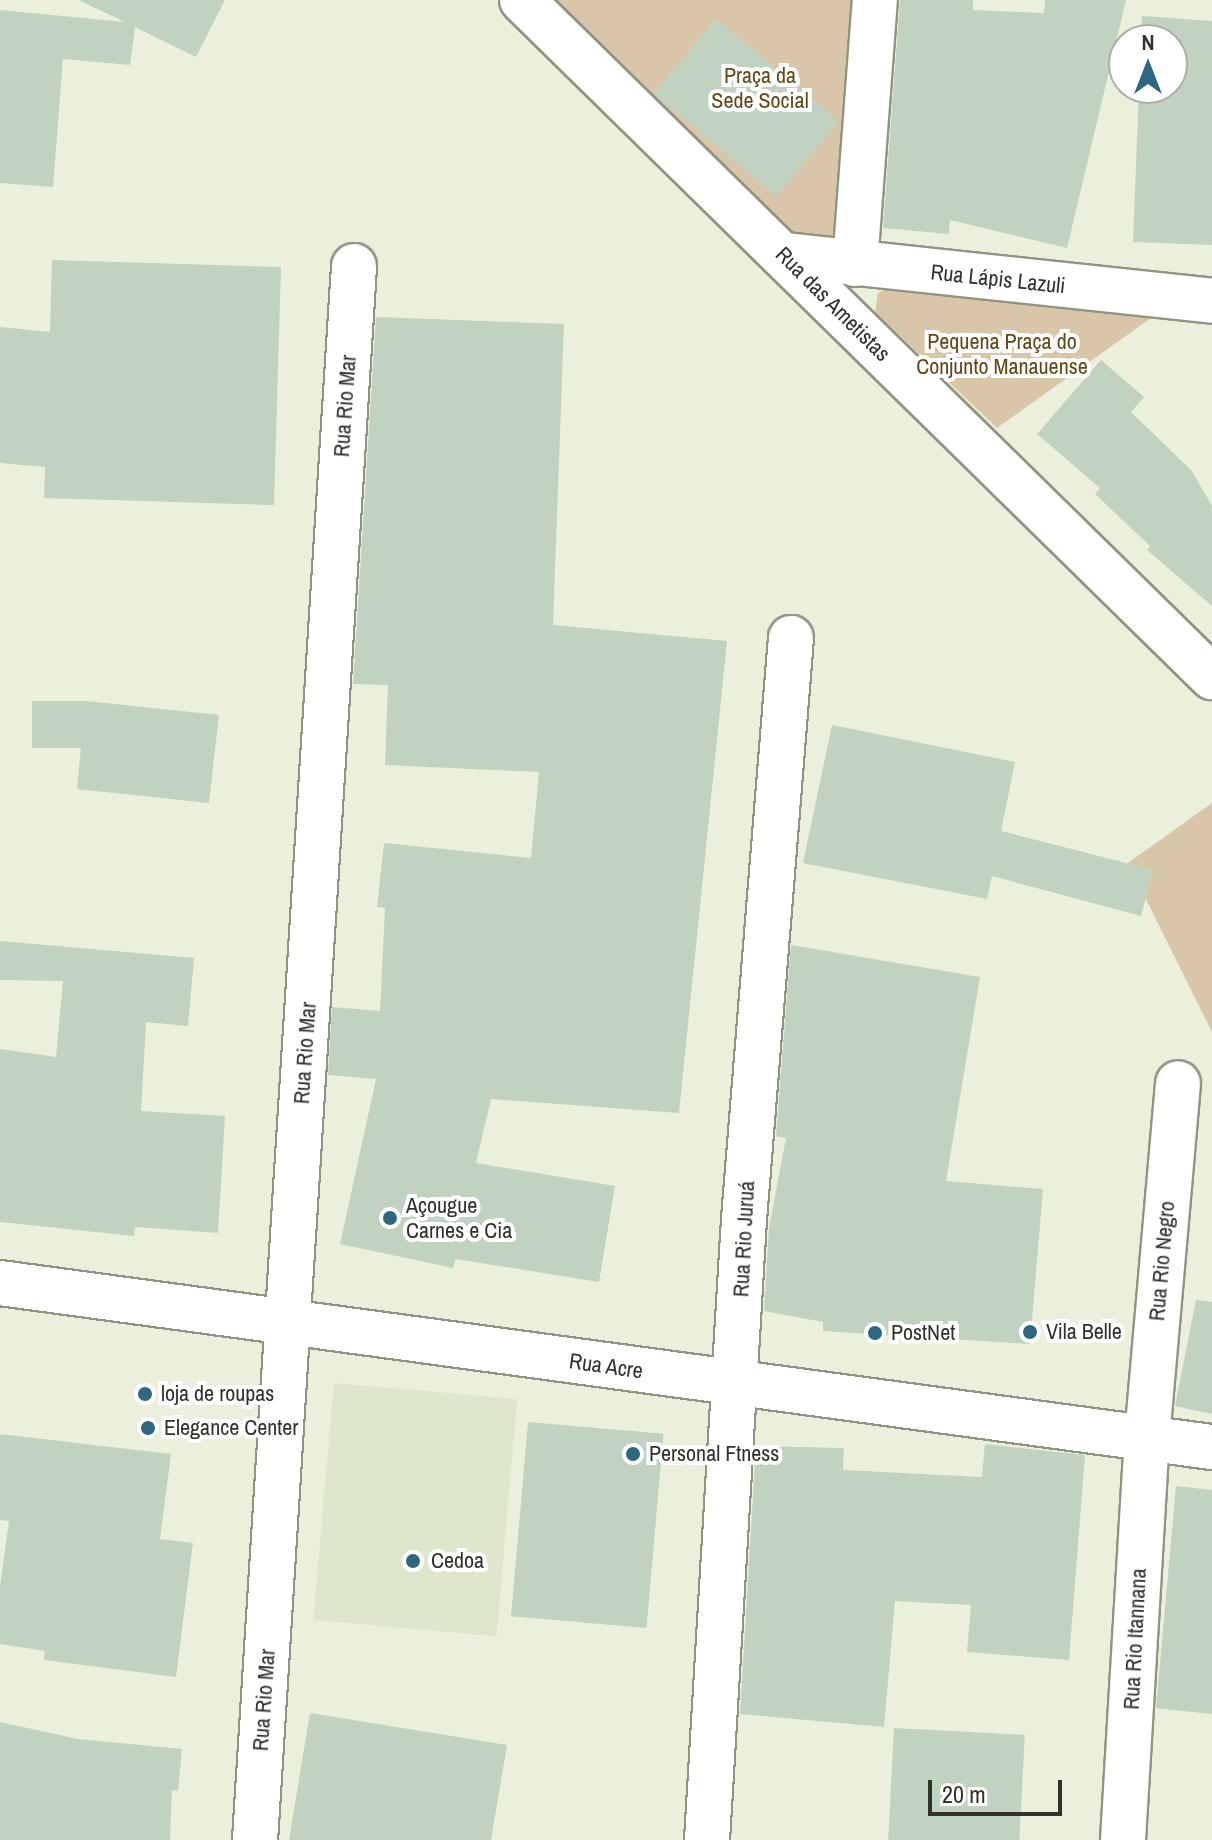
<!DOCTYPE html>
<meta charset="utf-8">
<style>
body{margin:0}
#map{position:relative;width:1212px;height:1840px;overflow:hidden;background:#eaf0db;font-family:"Archivo Narrow",sans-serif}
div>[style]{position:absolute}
.built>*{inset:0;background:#dee7cb;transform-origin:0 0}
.green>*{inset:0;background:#d9c6a9}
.building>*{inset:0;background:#c2d2c1;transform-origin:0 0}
.roads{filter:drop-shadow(2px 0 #8f9581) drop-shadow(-2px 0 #8f9581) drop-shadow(0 2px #8f9581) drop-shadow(0 -2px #8f9581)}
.minor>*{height:44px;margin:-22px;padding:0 22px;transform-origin:22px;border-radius:22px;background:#fff}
.dots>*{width:22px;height:22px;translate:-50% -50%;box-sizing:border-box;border:4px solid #fff;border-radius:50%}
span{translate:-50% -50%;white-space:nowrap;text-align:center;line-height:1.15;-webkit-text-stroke:8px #fff;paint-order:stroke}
.park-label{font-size:22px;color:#644816}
.street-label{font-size:22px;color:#31332b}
.poi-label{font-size:22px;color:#31332b}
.left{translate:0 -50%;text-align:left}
.north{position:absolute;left:1108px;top:24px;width:80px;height:80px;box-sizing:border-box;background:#fff;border:2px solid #adadaa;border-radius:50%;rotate:0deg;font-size:22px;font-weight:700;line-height:32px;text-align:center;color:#31332b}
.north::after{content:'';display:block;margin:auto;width:28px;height:36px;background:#2e6780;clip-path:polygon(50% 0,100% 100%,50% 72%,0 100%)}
.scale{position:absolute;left:928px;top:1780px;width:134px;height:36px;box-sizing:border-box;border:4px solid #31332b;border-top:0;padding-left:10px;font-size:24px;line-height:28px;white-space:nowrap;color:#31332b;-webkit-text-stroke:6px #fff;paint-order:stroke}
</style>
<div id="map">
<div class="built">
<div style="left:334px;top:1383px;width:184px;height:238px;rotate:5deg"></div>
</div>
<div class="green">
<div style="clip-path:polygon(547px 0,851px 0,836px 243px,785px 236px)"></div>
<div style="clip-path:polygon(893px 285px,1165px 308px,997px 428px,875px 312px,878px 293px)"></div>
<div style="clip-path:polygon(1212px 803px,1212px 1032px,1128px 863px)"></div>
</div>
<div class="building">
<div style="clip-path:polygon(78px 0,225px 0,196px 57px,135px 27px,130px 65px,63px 59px,53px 187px,0 183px,0 10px,125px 22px)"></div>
<div style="clip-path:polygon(900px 0,973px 0,973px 10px,1044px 13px,1045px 0,1126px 0,1067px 248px,950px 220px,949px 234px,883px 228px)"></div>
<div style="clip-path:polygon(1142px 16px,1212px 21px,1212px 245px,1133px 242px,1139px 88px,1172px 88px,1172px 40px,1141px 40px)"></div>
<div style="left:716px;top:19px;width:160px;height:97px;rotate:40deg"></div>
<div style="clip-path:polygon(52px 260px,281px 267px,274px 505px,44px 498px,45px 467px,0 463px,0 327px,50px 332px)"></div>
<div style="clip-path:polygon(376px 317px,564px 324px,553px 625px,727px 641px,679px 1113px,491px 1099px,476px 1163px,615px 1186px,599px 1282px,456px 1259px,453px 1268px,340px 1244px,376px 1079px,328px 1075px,332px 1007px,380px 1011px,385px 908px,377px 907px,384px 843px,531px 858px,539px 772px,385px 765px,388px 685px,353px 684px)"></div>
<div style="clip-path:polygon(1101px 360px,1144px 397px,1131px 412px,1192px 471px,1212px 506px,1212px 606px,1147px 550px,1150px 546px,1095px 494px,1100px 488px,1037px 434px)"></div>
<div style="clip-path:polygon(32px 701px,86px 701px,219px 715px,209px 803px,77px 789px,81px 748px,32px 748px)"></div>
<div style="clip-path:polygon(832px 725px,1015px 762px,1001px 831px,1153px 870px,1141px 916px,992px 876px,987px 899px,803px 863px)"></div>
<div style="clip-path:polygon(0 941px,194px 958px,188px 1026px,146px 1022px,141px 1111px,225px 1116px,218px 1233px,135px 1227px,134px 1236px,0 1222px,0 1049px,56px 1057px,63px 981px,0 980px)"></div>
<div style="clip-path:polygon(791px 945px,980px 977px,946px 1181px,1043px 1189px,1030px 1344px,823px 1331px,823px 1322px,764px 1311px,769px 1228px,786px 1138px,776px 1136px)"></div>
<div style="clip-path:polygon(1196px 1300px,1212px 1302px,1212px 1414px,1175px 1406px)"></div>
<div style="left:528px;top:1422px;width:136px;height:195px;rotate:5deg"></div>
<div style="clip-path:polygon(0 1434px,171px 1454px,160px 1539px,193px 1543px,176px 1677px,44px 1660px,45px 1651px,0 1644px,0 1587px,9px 1521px,0 1520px)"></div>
<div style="clip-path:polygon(985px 1444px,1085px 1455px,1069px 1660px,967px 1652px,971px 1605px,895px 1601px,884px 1727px,740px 1714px,756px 1446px,844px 1448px,843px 1470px,982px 1477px)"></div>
<div style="clip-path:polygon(1176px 1486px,1212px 1490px,1212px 1714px,1156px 1708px)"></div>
<div style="clip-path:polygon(310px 1713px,507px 1745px,491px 1840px,289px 1840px)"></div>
<div style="clip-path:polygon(0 1722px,78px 1739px,182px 1749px,178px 1791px,172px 1790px,170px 1840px,0 1840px)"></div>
<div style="left:894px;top:1728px;width:131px;height:112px;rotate:3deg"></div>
</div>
<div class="roads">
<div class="minor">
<div style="left:522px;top:0;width:967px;rotate:44.46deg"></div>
<div style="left:784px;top:255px;width:430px;rotate:6.1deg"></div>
<div style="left:855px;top:264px;width:265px;rotate:-85.7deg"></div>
<div style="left:0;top:1283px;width:1223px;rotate:7.71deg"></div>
<div style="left:255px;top:1840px;width:1577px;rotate:-86.4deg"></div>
<div style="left:707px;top:1840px;width:622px;rotate:-86.59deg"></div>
<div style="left:744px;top:1219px;width:583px;rotate:-85.38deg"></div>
<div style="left:1123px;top:1840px;width:403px;rotate:-86.6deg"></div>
<div style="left:1147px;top:1438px;width:356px;rotate:-85deg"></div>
</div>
</div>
<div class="dots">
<div style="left:390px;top:1218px;background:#2e6780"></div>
<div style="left:1030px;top:1332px;background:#2e6780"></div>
<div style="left:875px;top:1333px;background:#2e6780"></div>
<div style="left:145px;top:1394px;background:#2e6780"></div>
<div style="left:148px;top:1428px;background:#2e6780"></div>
<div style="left:633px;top:1454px;background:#2e6780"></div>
<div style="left:413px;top:1561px;background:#2e6780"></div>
</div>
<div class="park-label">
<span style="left:760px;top:88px">Praça da<br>Sede Social</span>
<span style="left:1002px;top:354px">Pequena Praça do<br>Conjunto Manauense</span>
</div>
<div class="street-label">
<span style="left:998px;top:279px;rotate:6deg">Rua Lápis Lazuli</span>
<span style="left:833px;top:304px;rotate:45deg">Rua das Ametistas</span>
<span style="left:345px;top:406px;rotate:-86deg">Rua Rio Mar</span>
<span style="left:305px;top:1053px;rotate:-86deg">Rua Rio Mar</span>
<span style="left:744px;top:1239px;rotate:-87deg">Rua Rio Juruá</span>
<span style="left:1162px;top:1261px;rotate:-85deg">Rua Rio Negro</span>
<span style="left:606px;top:1366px;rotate:8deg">Rua Acre</span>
<span style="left:1135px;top:1639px;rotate:-87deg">Rua Rio Itannana</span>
<span style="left:264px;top:1700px;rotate:-86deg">Rua Rio Mar</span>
</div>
<div class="poi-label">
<span class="left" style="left:406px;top:1218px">Açougue<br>Carnes e Cia</span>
<span class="left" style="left:1046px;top:1332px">Vila Belle</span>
<span class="left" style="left:891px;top:1333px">PostNet</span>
<span class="left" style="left:161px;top:1394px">loja de roupas</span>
<span class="left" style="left:164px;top:1428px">Elegance Center</span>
<span class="left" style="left:649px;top:1454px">Personal Ftness</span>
<span class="left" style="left:431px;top:1561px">Cedoa</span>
</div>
<div class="north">N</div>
<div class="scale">20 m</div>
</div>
